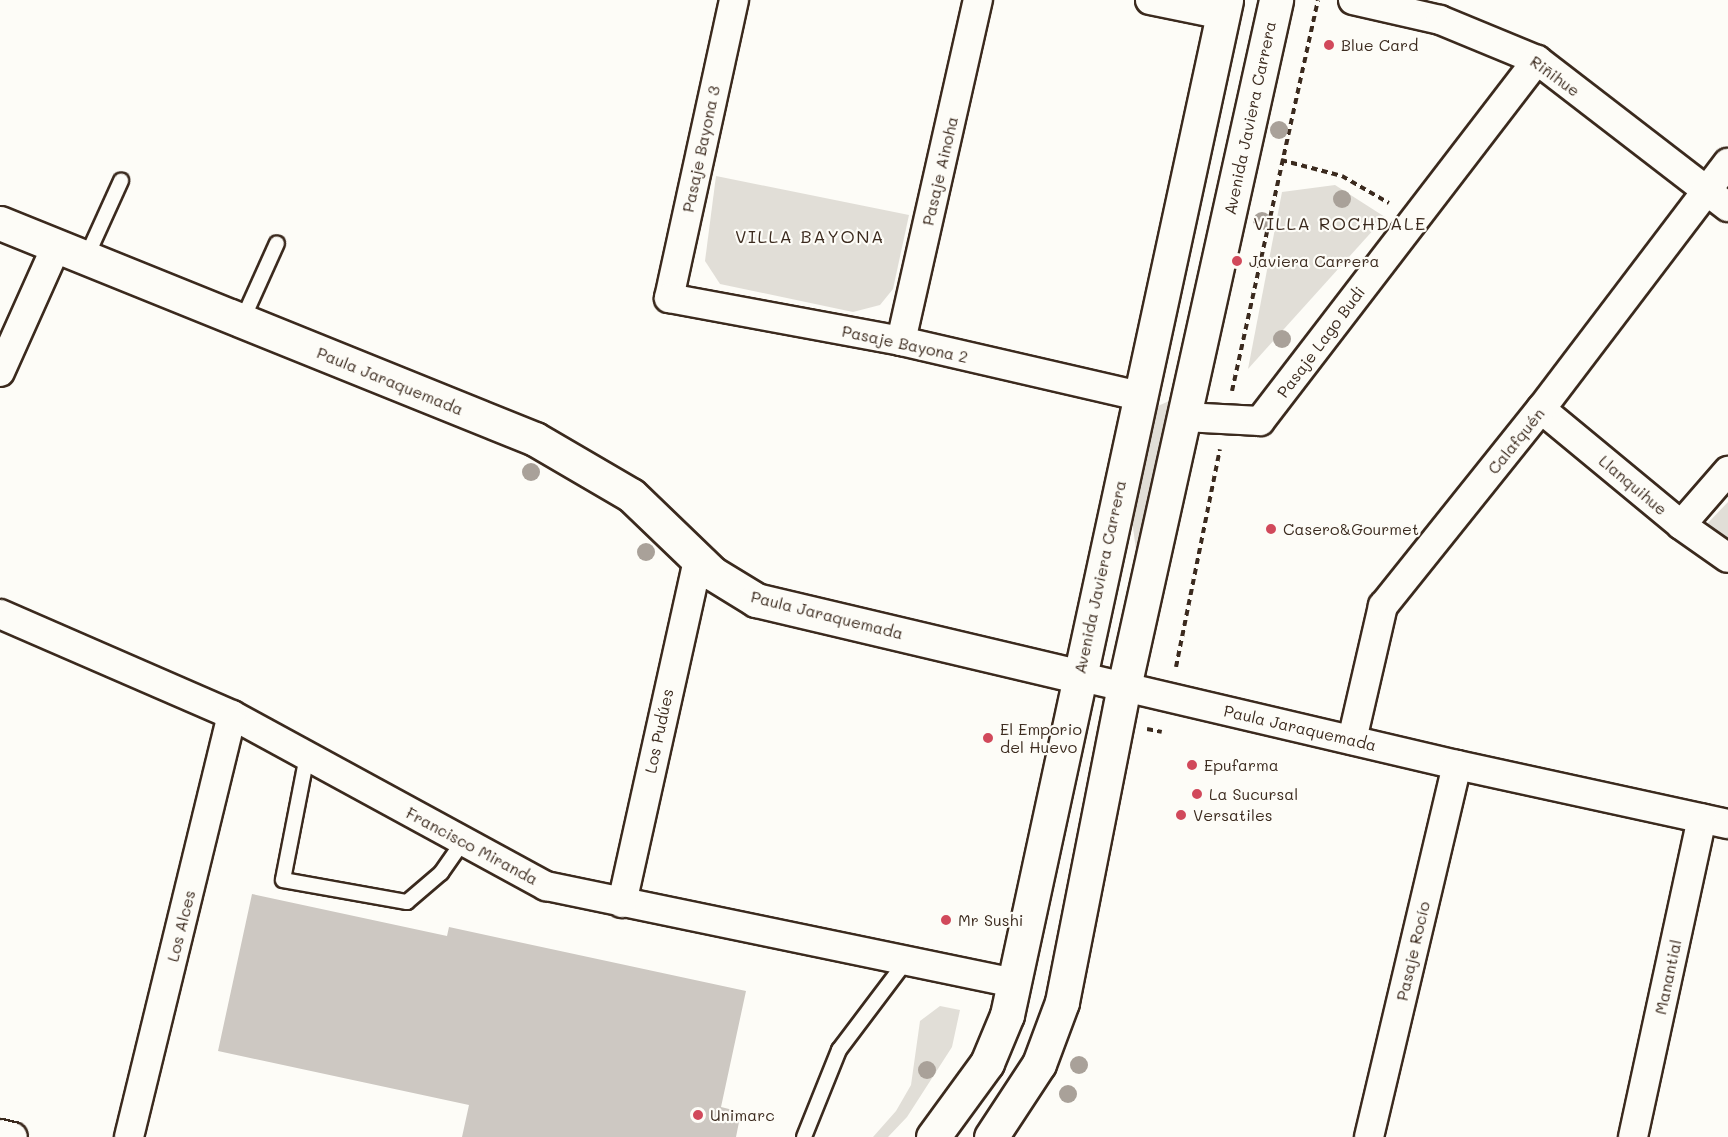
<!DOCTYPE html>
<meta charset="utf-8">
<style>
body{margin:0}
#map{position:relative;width:1728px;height:1137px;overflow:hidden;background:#fdfcf7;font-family:Mali,sans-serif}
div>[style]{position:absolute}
.green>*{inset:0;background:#e1ded7}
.building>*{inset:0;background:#cdc8c2}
.path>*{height:4px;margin-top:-2px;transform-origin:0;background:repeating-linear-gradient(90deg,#3b2a1e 0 6px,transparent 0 10.5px)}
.roads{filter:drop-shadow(2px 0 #3b2a1e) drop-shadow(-2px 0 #3b2a1e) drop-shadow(0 2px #3b2a1e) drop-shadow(0 -2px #3b2a1e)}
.service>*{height:14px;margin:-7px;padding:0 7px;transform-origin:7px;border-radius:7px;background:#fdfcf7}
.minor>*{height:28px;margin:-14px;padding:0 14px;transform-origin:14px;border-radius:14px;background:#fdfcf7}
.tertiary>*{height:33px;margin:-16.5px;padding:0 16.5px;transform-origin:16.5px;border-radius:16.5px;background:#fdfcf7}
.primary>*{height:33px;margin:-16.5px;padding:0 16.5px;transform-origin:16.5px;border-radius:16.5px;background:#fdfcf7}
.trees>*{width:18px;height:18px;margin:-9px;border-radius:50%;background:#a9a199}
.dots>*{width:16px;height:16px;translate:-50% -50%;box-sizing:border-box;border:3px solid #fdfcf7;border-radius:50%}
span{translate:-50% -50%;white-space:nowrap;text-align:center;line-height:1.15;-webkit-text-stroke:4.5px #fdfcf7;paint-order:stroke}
.poi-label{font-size:16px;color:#3b2a1e}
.left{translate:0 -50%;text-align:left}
.street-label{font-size:16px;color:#3b2a1e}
.neighbourhood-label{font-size:18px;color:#3b2a1e;letter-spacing:1.5px}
</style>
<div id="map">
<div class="green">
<div style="clip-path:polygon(716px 176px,909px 215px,893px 289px,880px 305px,853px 312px,720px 284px,705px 261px)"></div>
<div style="clip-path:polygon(1335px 185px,1385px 217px,1248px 369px,1282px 192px)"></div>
<div style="clip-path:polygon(1176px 398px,1138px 565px,1130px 505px,1151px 409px)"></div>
<div style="clip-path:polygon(1728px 502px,1728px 547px,1704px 527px)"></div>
<div style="clip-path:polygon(940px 1006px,960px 1010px,952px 1047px,907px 1117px,888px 1137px,873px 1137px,896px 1111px,911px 1085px,920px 1021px)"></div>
</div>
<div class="building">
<div style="clip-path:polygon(252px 894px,447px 936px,449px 927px,746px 991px,721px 1107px,741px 1112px,736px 1137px,462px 1137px,469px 1105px,218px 1051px)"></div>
</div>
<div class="path">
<div style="left:1281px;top:160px;width:63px;rotate:14.7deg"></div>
<div style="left:1342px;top:176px;width:54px;rotate:29.9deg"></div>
<div style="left:1232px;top:391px;width:400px;rotate:-77.6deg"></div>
<div style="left:1176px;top:667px;width:222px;rotate:-78.6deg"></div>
<div style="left:1147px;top:729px;width:15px;rotate:11deg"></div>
</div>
<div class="roads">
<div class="service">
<div style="left:86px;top:258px;width:85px;rotate:-65.6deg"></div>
<div style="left:242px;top:321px;width:85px;rotate:-65.8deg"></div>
<div style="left:307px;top:756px;width:126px;rotate:101deg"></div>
<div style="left:283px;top:880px;width:126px;rotate:10.1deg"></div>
<div style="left:407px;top:902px;width:45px;rotate:-40.5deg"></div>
<div style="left:441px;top:873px;width:39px;rotate:-55deg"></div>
<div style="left:804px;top:1137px;width:94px;rotate:-68.1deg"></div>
<div style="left:839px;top:1050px;width:111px;rotate:-53deg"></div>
</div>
<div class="minor">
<div style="left:734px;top:0;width:305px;rotate:102.3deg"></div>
<div style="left:669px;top:298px;width:236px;rotate:10.5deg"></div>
<div style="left:901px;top:341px;width:245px;rotate:13deg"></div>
<div style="left:1150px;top:0;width:75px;rotate:11.6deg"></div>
<div style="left:1353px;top:0;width:89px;rotate:12.9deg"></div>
<div style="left:1440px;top:20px;width:105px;rotate:22.4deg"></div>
<div style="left:1537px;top:60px;width:241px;rotate:37.6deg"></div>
<div style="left:901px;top:341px;width:350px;rotate:-77.3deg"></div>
<div style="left:0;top:372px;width:137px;rotate:-65.9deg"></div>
<div style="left:1541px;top:409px;width:182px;rotate:39.6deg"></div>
<div style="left:1681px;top:525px;width:57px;rotate:35.1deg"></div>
<div style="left:1184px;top:417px;width:76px;rotate:3deg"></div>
<div style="left:1260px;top:421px;width:455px;rotate:-52.5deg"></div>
<div style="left:1681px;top:525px;width:72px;rotate:-49deg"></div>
<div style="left:0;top:614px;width:253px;rotate:23.5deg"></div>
<div style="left:232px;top:715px;width:358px;rotate:28.6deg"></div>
<div style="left:546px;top:886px;width:479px;rotate:11.7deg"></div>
<div style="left:1078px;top:676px;width:389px;rotate:13.2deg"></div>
<div style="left:1457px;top:765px;width:277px;rotate:12.3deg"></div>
<div style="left:1352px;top:740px;width:138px;rotate:-77deg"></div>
<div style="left:1383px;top:606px;width:253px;rotate:-51.3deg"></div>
<div style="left:1541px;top:409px;width:309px;rotate:-52.8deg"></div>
<div style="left:622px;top:903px;width:351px;rotate:-77.5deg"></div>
<div style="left:0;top:1134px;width:13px;rotate:13deg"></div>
<div style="left:129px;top:1137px;width:434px;rotate:-76.3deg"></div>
<div style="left:1369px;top:1137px;width:382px;rotate:-76.7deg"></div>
<div style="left:1633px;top:1137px;width:326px;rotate:-77.8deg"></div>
</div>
<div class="tertiary">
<div style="left:0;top:223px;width:577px;rotate:21.99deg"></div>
<div style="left:535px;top:439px;width:111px;rotate:30.3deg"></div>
<div style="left:631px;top:495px;width:112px;rotate:43.9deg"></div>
<div style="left:712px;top:573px;width:52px;rotate:31.5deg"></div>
<div style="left:756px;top:600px;width:331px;rotate:13.3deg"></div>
</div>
<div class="primary">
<div style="left:933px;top:1137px;width:92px;rotate:-53.9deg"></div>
<div style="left:987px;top:1063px;width:52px;rotate:-67.4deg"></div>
<div style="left:1007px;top:1015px;width:1038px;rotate:-77.82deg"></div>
<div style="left:991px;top:1137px;width:87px;rotate:-56.7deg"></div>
<div style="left:1039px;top:1064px;width:66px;rotate:-69.6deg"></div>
<div style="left:1062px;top:1002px;width:321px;rotate:-78.9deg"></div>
<div style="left:1124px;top:687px;width:704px;rotate:-77.52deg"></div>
</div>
</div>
<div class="trees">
<div style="left:1279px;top:130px"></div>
<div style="left:1342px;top:199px"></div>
<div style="left:1262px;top:221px"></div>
<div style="left:1282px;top:339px"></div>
<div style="left:531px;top:472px"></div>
<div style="left:646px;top:552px"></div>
<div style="left:1079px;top:1065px"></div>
<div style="left:927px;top:1070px"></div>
<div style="left:1068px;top:1094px"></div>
</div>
<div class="dots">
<div style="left:1329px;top:45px;background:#d1495b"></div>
<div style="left:1237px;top:261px;background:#d1495b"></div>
<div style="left:1271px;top:529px;background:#d1495b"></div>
<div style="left:988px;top:738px;background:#d1495b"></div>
<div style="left:1192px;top:765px;background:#d1495b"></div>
<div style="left:1197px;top:794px;background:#d1495b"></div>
<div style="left:1181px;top:815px;background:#d1495b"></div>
<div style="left:946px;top:920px;background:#d1495b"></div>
<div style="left:698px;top:1115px;background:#d1495b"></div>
</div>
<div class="poi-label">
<span class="left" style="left:1341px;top:45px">Blue Card</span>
<span class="left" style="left:1249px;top:261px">Javiera Carrera</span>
<span class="left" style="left:1283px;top:529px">Casero&amp;Gourmet</span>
<span class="left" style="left:1000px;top:738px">El Emporio<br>del Huevo</span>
<span class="left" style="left:1204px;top:765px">Epufarma</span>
<span class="left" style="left:1209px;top:794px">La Sucursal</span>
<span class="left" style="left:1193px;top:815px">Versatiles</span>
<span class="left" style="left:958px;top:920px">Mr Sushi</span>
<span class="left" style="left:710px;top:1115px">Unimarc</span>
</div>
<div class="street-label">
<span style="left:1555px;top:76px;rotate:36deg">Riñihue</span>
<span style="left:1250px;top:118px;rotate:-78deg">Avenida Javiera Carrera</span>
<span style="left:701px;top:149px;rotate:-78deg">Pasaje Bayona 3</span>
<span style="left:940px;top:171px;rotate:-77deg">Pasaje Ainoha</span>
<span style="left:1321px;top:342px;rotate:-53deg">Pasaje Lago Budi</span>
<span style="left:905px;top:344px;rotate:12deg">Pasaje Bayona 2</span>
<span style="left:390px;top:381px;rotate:22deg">Paula Jaraquemada</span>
<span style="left:1516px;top:441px;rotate:-51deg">Calafquén</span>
<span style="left:1633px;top:485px;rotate:40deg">Llanquihue</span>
<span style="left:1100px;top:577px;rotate:-78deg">Avenida Javiera Carrera</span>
<span style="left:827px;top:615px;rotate:14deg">Paula Jaraquemada</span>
<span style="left:1300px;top:728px;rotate:13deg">Paula Jaraquemada</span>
<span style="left:659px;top:731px;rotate:-78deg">Los Pudúes</span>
<span style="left:472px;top:846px;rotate:28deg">Francisco Miranda</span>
<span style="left:181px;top:926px;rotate:-76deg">Los Alces</span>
<span style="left:1413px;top:951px;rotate:-77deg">Pasaje Rocío</span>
<span style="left:1668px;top:977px;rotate:-78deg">Manantial</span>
</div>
<div class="neighbourhood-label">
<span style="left:1340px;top:223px">VILLA ROCHDALE</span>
<span style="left:810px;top:236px">VILLA BAYONA</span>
</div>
</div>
